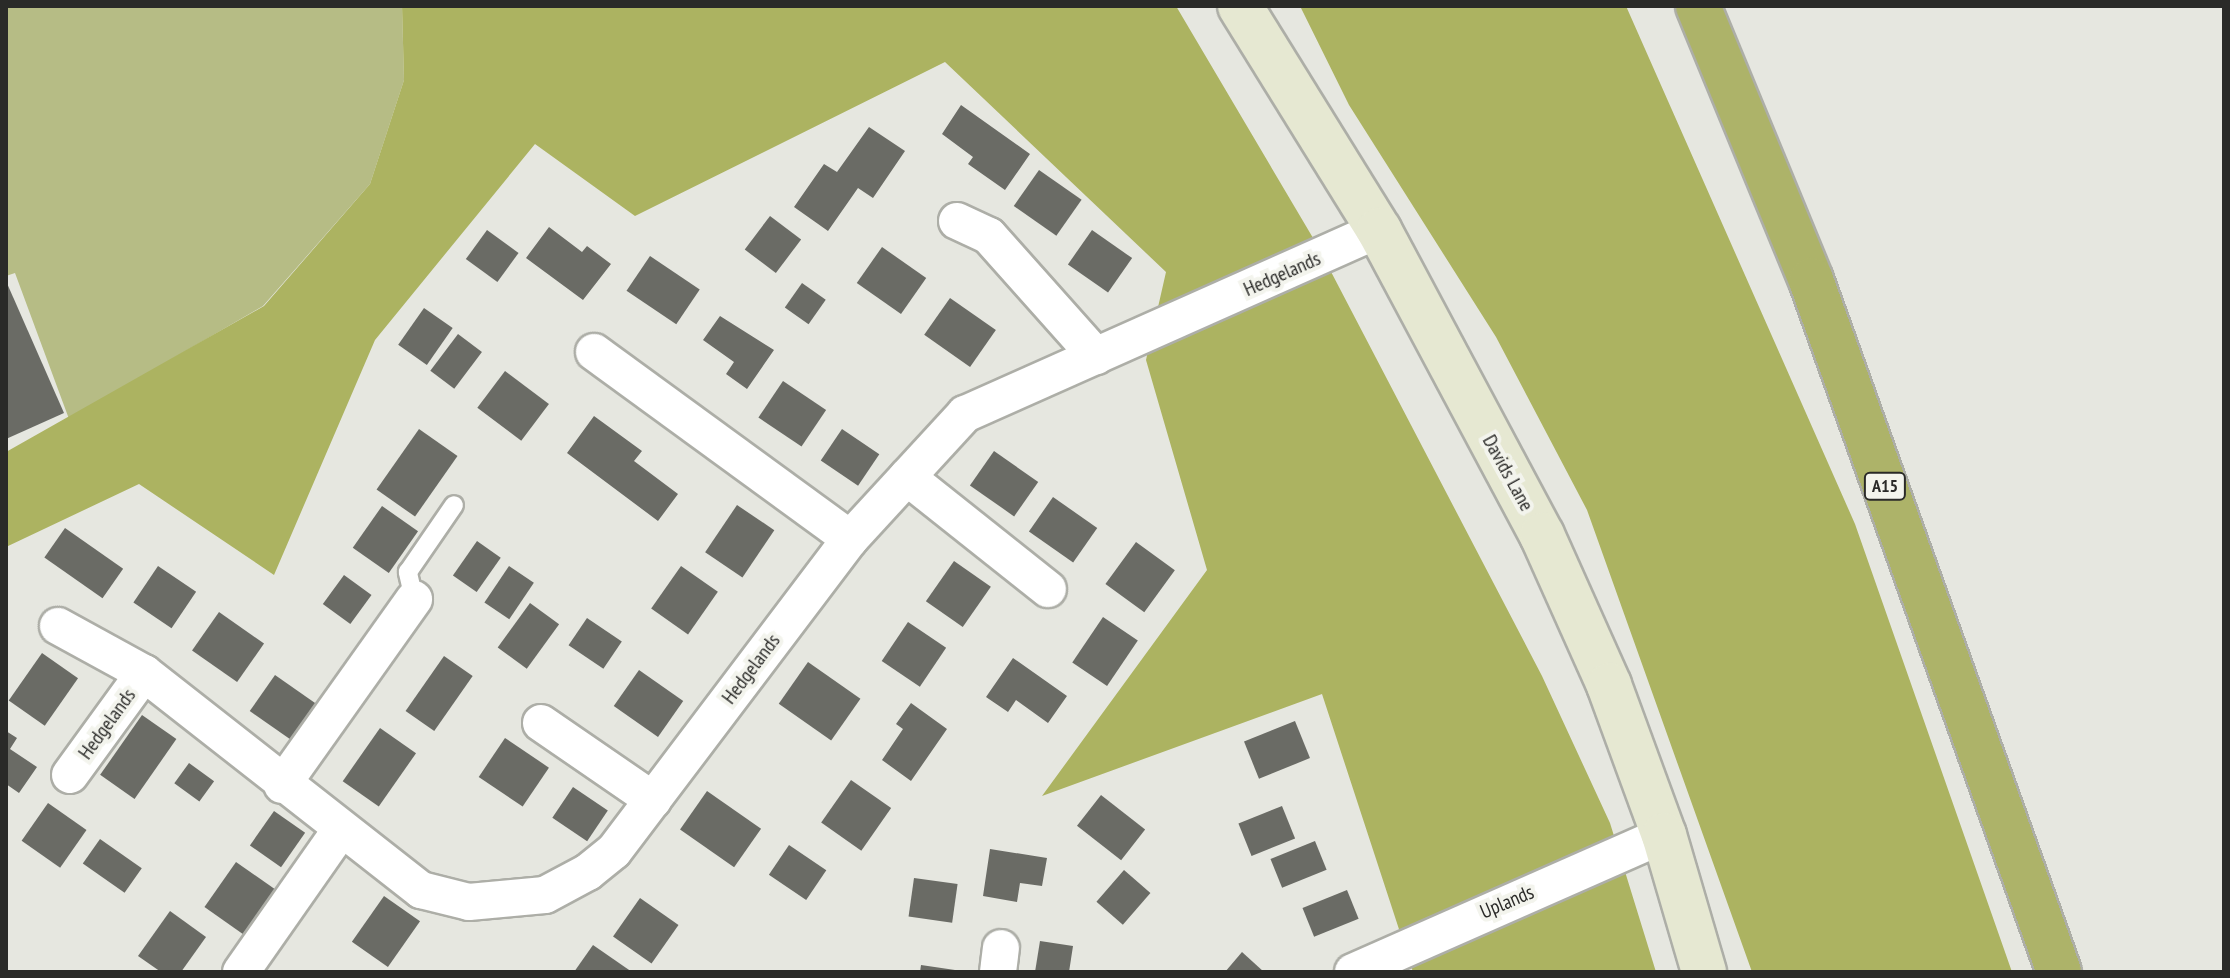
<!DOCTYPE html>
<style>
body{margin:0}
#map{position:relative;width:2230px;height:978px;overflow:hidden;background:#e6e7e0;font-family:"PT Sans Narrow",sans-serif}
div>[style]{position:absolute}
.green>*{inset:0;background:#b6bc85}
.forest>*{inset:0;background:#acb361}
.building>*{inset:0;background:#6a6b65;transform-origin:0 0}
.roads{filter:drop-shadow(2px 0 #adaea7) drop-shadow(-2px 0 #adaea7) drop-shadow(0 2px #adaea7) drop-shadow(0 -2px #adaea7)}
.lane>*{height:18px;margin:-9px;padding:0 9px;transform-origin:9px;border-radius:9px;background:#fff}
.street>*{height:36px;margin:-18px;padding:0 18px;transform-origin:18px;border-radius:18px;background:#fff}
.secondary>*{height:44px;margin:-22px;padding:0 22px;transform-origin:22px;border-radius:22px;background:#e6e8d2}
.highway>*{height:44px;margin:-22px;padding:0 22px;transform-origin:22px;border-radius:22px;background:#adb369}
span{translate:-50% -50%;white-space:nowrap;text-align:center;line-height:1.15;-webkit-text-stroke:8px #f3f4ed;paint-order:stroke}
.shield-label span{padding:2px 6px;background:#f3f4ed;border:2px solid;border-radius:6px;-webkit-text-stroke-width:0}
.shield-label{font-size:18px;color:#2a2a28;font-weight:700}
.street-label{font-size:20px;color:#2a2a28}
.frame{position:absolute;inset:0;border:8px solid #2a2a28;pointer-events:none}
</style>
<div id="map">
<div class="green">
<div style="clip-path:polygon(6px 6px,402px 6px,404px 80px,370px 184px,263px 306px,69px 419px,15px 273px,6px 276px)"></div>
</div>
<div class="forest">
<div style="clip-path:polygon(402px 6px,1176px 6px,1316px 243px,1542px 676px,1610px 823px,1656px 972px,1413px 972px,1322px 694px,1042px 796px,1207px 570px,1146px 360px,1166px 272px,945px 62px,635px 216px,535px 144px,375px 340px,274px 575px,139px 484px,6px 547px,6px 452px,264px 306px,370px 184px,404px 80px)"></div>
<div style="clip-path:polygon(1300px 6px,1626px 6px,1855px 524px,2012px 972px,1752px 972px,1587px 510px,1496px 337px,1349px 105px)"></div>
</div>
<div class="building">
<div style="clip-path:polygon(961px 105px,1030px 154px,1005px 190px,968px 164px,973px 157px,942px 134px)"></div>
<div style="clip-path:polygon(869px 127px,905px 151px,873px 198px,858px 188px,828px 231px,794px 207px,824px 164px,837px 172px)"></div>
<div style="left:1039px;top:170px;width:52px;height:44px;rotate:35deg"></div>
<div style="left:770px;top:216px;width:39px;height:42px;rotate:37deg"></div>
<div style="clip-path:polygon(549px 227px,582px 252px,587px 246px,611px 264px,583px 300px,526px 258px)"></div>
<div style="left:487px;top:230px;width:39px;height:36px;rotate:36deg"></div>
<div style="left:1092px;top:230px;width:49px;height:42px;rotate:35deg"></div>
<div style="left:882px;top:247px;width:54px;height:44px;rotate:35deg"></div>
<div style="left:650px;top:256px;width:60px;height:42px;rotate:34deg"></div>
<div style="clip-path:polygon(6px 281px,64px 413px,6px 439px)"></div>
<div style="left:802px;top:283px;width:29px;height:30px;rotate:35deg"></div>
<div style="left:950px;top:298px;width:56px;height:45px;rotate:35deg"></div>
<div style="left:424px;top:308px;width:35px;height:45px;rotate:35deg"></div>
<div style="clip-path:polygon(720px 316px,774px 350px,747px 389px,726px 374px,734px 362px,703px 340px)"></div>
<div style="left:458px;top:334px;width:30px;height:46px;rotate:37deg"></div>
<div style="left:505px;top:371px;width:55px;height:46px;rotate:37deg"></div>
<div style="left:783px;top:381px;width:52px;height:44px;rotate:34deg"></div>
<div style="clip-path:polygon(594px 416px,642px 451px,634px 461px,678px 494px,658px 521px,567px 453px)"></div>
<div style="left:419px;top:429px;width:47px;height:74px;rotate:35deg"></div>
<div style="left:842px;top:429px;width:45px;height:38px;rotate:34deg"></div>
<div style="left:994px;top:451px;width:54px;height:42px;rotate:35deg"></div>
<div style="left:1053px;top:497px;width:54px;height:42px;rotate:35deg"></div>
<div style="left:737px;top:505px;width:45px;height:57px;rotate:34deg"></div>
<div style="left:382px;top:506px;width:44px;height:51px;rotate:35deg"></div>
<div style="left:65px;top:528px;width:71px;height:36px;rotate:35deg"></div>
<div style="left:477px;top:541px;width:29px;height:42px;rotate:35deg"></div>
<div style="left:1136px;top:542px;width:48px;height:52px;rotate:36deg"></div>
<div style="left:954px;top:561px;width:45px;height:49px;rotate:35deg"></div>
<div style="left:158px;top:566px;width:46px;height:44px;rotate:34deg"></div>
<div style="left:509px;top:566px;width:30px;height:44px;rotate:34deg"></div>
<div style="left:681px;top:566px;width:45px;height:52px;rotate:35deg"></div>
<div style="left:344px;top:575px;width:34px;height:36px;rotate:36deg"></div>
<div style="left:530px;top:603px;width:36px;height:55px;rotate:36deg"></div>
<div style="left:219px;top:612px;width:55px;height:47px;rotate:35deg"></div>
<div style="left:1103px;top:617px;width:42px;height:55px;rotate:34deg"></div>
<div style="left:587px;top:618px;width:42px;height:33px;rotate:34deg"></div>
<div style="left:908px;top:622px;width:46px;height:47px;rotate:34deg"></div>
<div style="left:42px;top:653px;width:44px;height:58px;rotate:35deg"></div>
<div style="left:444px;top:656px;width:35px;height:67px;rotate:35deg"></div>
<div style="clip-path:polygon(1013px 658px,1067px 696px,1048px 723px,1016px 700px,1008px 712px,986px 697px)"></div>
<div style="left:808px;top:662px;width:64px;height:51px;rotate:35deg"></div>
<div style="left:639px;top:670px;width:54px;height:44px;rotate:35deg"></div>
<div style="left:275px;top:675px;width:55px;height:44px;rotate:35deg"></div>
<div style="clip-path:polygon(911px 703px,947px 729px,911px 781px,882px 760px,903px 729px,896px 724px)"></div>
<div style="left:142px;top:715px;width:42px;height:73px;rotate:35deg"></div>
<div style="left:1295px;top:721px;width:40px;height:55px;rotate:68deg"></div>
<div style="left:380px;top:728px;width:44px;height:65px;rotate:35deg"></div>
<div style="clip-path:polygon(6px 731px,17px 738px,10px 749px,37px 767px,19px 793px,6px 784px)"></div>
<div style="left:505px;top:738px;width:53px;height:47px;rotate:34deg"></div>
<div style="left:189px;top:763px;width:31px;height:25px;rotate:36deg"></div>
<div style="left:851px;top:780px;width:49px;height:52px;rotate:35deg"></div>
<div style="left:573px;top:787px;width:42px;height:37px;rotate:34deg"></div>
<div style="left:707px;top:791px;width:66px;height:47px;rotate:35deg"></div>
<div style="left:1101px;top:795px;width:56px;height:39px;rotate:38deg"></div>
<div style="left:48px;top:803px;width:47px;height:46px;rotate:35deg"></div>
<div style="left:1282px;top:806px;width:35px;height:47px;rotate:68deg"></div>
<div style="left:274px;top:811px;width:38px;height:42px;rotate:35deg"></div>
<div style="left:100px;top:839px;width:51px;height:30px;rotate:35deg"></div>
<div style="left:1315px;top:841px;width:31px;height:48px;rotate:68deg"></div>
<div style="left:789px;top:845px;width:45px;height:36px;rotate:34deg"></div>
<div style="clip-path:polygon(990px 849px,1047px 858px,1042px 886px,1020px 883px,1017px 902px,983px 896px)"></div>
<div style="left:236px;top:862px;width:49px;height:55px;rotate:35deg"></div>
<div style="left:1124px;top:870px;width:35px;height:42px;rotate:41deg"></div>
<div style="left:914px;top:878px;width:44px;height:39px;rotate:8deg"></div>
<div style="left:1347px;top:890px;width:31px;height:48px;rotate:68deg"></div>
<div style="left:384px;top:896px;width:44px;height:56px;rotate:35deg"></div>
<div style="left:640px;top:898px;width:47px;height:47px;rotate:35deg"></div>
<div style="clip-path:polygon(170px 911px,206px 937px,181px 972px,161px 972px,138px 956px)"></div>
<div style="clip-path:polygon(1040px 941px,1073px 946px,1069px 972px,1035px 972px)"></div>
<div style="clip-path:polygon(593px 945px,632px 972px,574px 972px)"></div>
<div style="clip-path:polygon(1242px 952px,1264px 972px,1225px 972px)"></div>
<div style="clip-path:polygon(921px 965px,955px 970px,955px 972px,920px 972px)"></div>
</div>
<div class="roads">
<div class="lane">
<div style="left:414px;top:599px;width:28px;rotate:-103deg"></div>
<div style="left:408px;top:572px;width:81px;rotate:-55.5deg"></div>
</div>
<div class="street">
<div style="left:957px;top:221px;width:35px;rotate:25deg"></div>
<div style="left:989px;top:236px;width:161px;rotate:48.3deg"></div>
<div style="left:594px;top:352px;width:317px;rotate:36.1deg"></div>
<div style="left:907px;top:477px;width:180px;rotate:38.5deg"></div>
<div style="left:58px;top:626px;width:98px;rotate:28.7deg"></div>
<div style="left:144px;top:673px;width:352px;rotate:38.1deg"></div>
<div style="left:421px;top:890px;width:49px;rotate:14deg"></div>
<div style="left:469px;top:902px;width:76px;rotate:-5.3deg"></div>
<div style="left:545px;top:895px;width:49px;rotate:-28.1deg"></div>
<div style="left:588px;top:872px;width:33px;rotate:-39deg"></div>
<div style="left:614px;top:851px;width:391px;rotate:-52.9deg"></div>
<div style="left:850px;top:539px;width:170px;rotate:-47.4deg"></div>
<div style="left:965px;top:414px;width:453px;rotate:-24deg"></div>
<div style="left:541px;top:723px;width:136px;rotate:34.5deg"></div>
<div style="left:70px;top:775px;width:126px;rotate:-54deg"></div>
<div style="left:282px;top:785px;width:228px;rotate:-54.6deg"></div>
<div style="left:241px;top:972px;width:174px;rotate:-55deg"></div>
<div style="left:998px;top:972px;width:24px;rotate:-83deg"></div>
<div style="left:1353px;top:972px;width:340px;rotate:-23.8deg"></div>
</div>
<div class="secondary">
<div style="left:1240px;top:6px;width:264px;rotate:58.2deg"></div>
<div style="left:1379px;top:230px;width:346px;rotate:61.9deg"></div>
<div style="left:1542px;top:535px;width:164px;rotate:65.9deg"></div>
<div style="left:1609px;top:685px;width:160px;rotate:69.9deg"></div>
<div style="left:1664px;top:835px;width:143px;rotate:73.7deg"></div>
</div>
<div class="highway">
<div style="left:1698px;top:6px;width:296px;rotate:67.6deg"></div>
<div style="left:1811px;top:280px;width:735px;rotate:70.28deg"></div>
</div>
</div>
<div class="shield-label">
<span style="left:1885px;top:486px">A15</span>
</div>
<div class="street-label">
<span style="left:1282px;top:274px;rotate:-24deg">Hedgelands</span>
<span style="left:1508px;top:473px;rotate:61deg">Davids Lane</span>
<span style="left:751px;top:669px;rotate:-53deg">Hedgelands</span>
<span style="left:107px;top:724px;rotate:-54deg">Hedgelands</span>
<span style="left:1507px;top:902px;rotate:-23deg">Uplands</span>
</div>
<div class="frame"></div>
</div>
